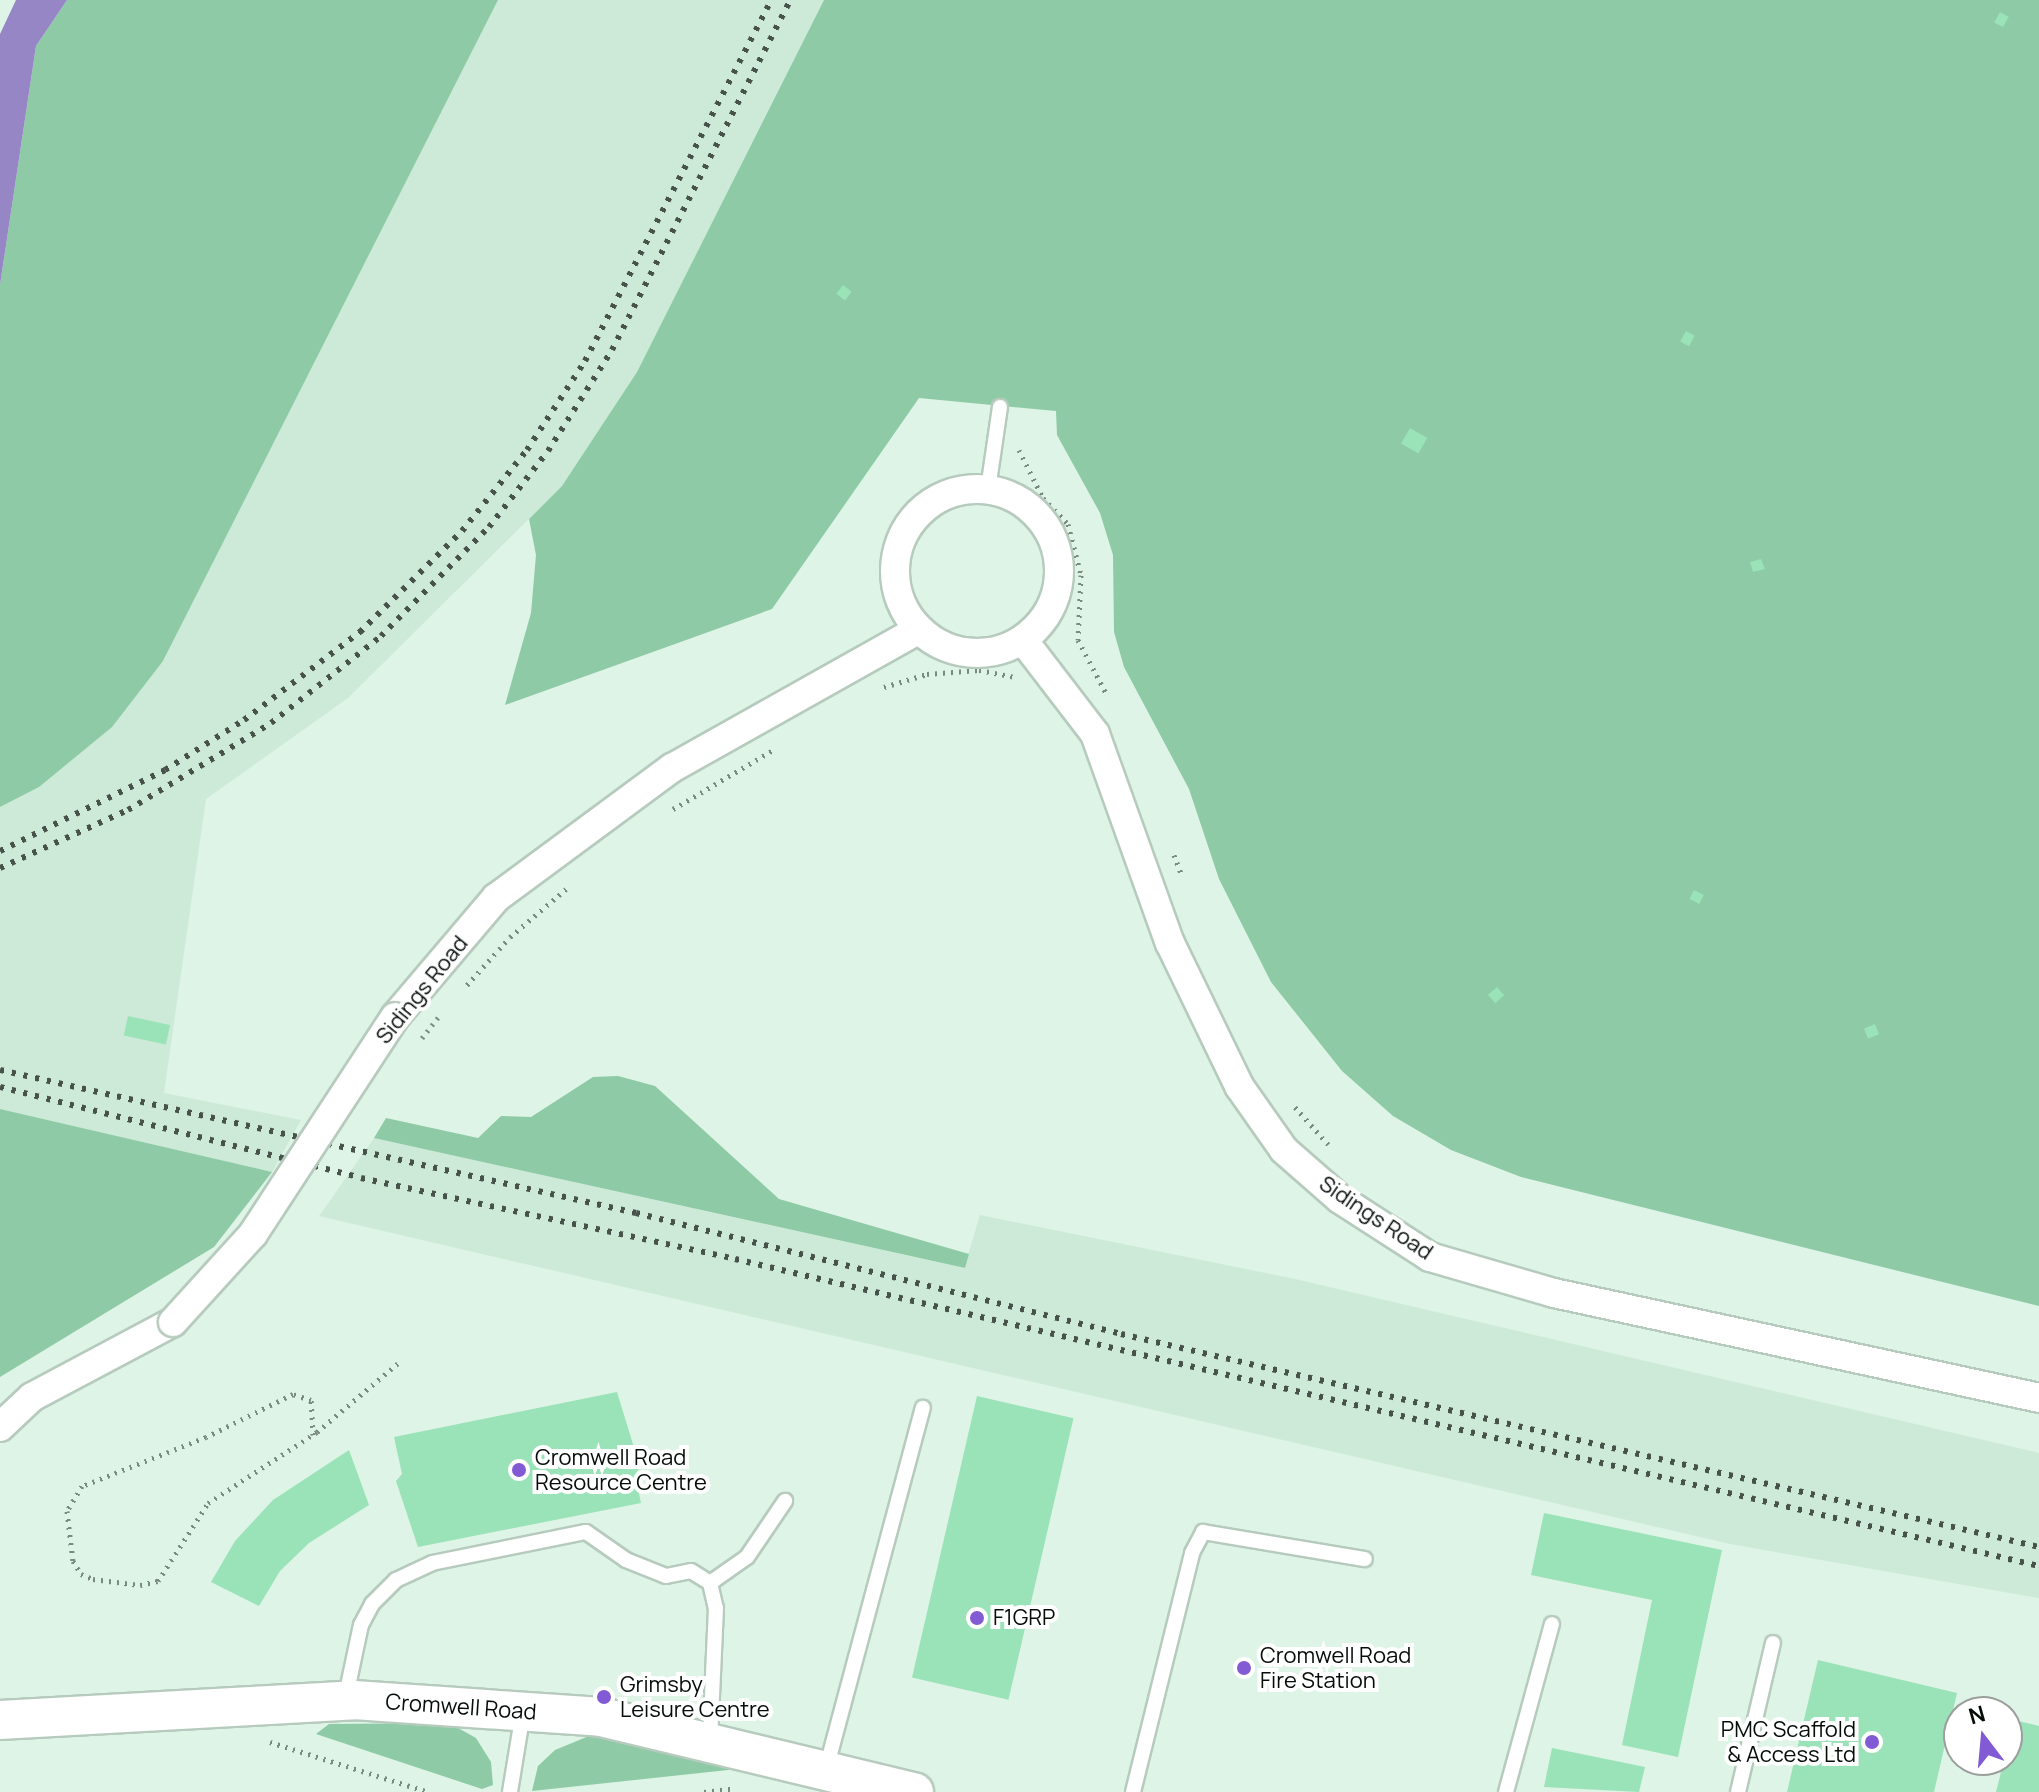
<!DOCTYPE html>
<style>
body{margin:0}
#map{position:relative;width:2039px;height:1792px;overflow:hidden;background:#def4e6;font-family:Manrope,sans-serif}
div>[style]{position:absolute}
.built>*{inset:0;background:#ccead7}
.green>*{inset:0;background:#8dcaa5}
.water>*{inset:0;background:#9686c5}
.building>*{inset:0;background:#9ae2b7;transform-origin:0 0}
.path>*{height:5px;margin-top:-2.5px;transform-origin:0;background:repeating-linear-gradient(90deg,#7b8a81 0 2px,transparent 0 8px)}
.roads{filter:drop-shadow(2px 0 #b6cbbd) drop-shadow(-2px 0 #b6cbbd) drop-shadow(0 2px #b6cbbd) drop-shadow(0 -2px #b6cbbd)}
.lane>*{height:14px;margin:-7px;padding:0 7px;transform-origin:7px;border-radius:7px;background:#fff}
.street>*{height:28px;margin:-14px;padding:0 14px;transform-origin:14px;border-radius:14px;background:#fff}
.street>.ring{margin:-14px;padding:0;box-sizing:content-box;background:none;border:28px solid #fff;border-radius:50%}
.secondary>*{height:38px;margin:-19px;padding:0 19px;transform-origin:19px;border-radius:19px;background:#fff}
.rail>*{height:6px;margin-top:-3px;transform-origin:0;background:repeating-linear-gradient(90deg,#47524b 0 4px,transparent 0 12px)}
.path-bridge>*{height:5px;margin-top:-2.5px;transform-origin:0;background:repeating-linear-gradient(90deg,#7b8a81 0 2px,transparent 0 8px)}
.bridges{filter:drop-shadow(2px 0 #b6cbbd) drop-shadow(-2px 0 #b6cbbd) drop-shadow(0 2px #b6cbbd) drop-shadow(0 -2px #b6cbbd)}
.street-bridge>*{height:28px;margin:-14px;padding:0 14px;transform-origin:14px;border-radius:14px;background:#fff}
.dots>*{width:22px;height:22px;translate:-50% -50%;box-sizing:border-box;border:4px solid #fff;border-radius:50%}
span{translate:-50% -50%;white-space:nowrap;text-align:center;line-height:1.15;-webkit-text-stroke:8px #fff;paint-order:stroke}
.street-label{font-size:22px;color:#060d09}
.poi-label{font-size:22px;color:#060d09}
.left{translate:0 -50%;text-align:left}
.right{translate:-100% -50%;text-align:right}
.north{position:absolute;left:1943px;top:1696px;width:80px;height:80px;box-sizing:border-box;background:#fff;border:2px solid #9b9e9d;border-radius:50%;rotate:344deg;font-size:22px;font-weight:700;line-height:32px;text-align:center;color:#060d09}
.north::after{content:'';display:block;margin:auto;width:28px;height:36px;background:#825ad3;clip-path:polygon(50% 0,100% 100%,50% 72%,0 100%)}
</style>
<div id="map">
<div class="built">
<div style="clip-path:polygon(498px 0,824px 0,637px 372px,562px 486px,348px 698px,206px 799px,164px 1093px,301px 1120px,272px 1172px,0 1109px,0 807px,39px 787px,163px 661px)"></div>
<div style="clip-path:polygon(374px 1138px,964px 1268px,980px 1215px,1295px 1279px,2039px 1453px,2039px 1598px,1730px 1544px,319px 1216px)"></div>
</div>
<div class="green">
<div style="clip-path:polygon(67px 0,498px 0,163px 661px,112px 727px,39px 787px,0 807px,0 285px,36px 46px)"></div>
<div style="clip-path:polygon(824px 0,2039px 0,2039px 1306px,1521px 1177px,1451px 1150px,1393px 1116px,1342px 1071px,1271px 982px,1219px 879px,1189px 789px,1124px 667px,1114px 632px,1113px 555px,1100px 513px,1057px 435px,1056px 411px,919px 398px,772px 609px,505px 705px,531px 613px,536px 555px,529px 519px,562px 486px,637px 372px)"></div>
<div style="clip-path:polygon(618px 1076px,655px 1086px,779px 1199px,969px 1254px,965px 1268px,374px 1138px,386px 1118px,478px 1138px,501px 1116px,531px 1117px,593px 1077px)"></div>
<div style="clip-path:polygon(0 1109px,272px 1172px,214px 1247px,0 1377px)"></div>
<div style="clip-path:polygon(449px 1723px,476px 1738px,491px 1762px,493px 1785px,482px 1789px,316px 1734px,329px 1724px)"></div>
<div style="clip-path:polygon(589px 1736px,607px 1736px,756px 1767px,532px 1791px,538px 1766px,555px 1750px)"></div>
</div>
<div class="water">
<div style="clip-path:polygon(16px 0,67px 0,36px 46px,0 285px,0 34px)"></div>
</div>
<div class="building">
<div style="left:2000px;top:12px;width:10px;height:12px;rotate:29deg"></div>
<div style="left:843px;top:285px;width:11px;height:11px;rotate:38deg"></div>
<div style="left:1686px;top:331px;width:10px;height:12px;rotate:29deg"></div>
<div style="left:1410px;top:428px;width:20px;height:18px;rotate:30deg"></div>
<div style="clip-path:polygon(1761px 559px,1765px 569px,1753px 572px,1750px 562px)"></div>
<div style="left:1694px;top:890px;width:11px;height:10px;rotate:27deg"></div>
<div style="left:1497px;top:987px;width:11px;height:12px;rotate:49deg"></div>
<div style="left:128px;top:1016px;width:43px;height:20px;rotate:12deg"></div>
<div style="left:1875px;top:1024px;width:11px;height:12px;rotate:68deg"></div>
<div style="clip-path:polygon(617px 1392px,640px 1467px,635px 1475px,641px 1503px,418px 1547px,396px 1481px,402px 1474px,394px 1437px)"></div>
<div style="left:977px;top:1396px;width:99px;height:289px;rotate:13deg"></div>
<div style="clip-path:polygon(349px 1450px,369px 1505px,309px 1543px,280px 1571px,259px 1606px,211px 1582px,235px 1541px,273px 1500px)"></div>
<div style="clip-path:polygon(1544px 1513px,1722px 1550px,1678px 1757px,1622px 1745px,1652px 1600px,1531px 1575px)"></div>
<div style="clip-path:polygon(1818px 1660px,1957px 1693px,1934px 1792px,1787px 1792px)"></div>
<div style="clip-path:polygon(2014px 1720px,2039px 1726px,2039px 1792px,1996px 1792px)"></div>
<div style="clip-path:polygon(1552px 1748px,1645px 1767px,1639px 1792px,1544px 1787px)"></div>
</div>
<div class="path">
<div style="left:1019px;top:450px;width:54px;rotate:63.4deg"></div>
<div style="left:1043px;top:498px;width:36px;rotate:46deg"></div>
<div style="left:1068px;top:524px;width:53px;rotate:75.7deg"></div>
<div style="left:1081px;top:575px;width:65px;rotate:92.6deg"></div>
<div style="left:1078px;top:640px;width:62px;rotate:62.2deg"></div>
<div style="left:884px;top:687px;width:45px;rotate:-16.8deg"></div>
<div style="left:927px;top:674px;width:52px;rotate:-4.4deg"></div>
<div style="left:979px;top:670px;width:36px;rotate:11deg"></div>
<div style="left:673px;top:809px;width:118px;rotate:-30.5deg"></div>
<div style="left:1174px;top:855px;width:22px;rotate:69deg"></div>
<div style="left:467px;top:985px;width:64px;rotate:-48.1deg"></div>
<div style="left:510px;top:937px;width:74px;rotate:-40.6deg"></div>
<div style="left:1295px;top:1107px;width:50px;rotate:48.3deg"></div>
<div style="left:313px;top:1435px;width:35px;rotate:-93deg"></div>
<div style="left:311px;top:1400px;width:19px;rotate:-162deg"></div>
<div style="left:293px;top:1394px;width:97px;rotate:153.7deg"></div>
<div style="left:206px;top:1437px;width:133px;rotate:158.4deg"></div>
<div style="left:82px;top:1486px;width:29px;rotate:121deg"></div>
<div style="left:67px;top:1511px;width:50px;rotate:83.2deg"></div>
<div style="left:73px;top:1561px;width:15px;rotate:58deg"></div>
<div style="left:81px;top:1574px;width:13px;rotate:23deg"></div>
<div style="left:93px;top:1579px;width:47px;rotate:7.3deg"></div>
<div style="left:140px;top:1585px;width:18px;rotate:-13deg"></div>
<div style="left:158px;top:1581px;width:93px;rotate:-57.3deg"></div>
<div style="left:208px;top:1503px;width:130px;rotate:-33.1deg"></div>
<div style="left:317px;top:1432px;width:106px;rotate:-40.4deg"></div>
<div style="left:270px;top:1742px;width:167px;rotate:17.5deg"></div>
<div style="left:704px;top:1792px;width:31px;rotate:-7deg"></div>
</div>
<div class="roads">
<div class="lane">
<div style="left:988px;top:489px;width:83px;rotate:-81.7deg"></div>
<div style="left:710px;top:1583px;width:45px;rotate:-35.1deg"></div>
<div style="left:747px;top:1557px;width:68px;rotate:-55.8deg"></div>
<div style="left:345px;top:1700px;width:77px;rotate:-78deg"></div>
<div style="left:361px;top:1625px;width:24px;rotate:-62deg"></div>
<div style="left:372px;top:1604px;width:34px;rotate:-45deg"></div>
<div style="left:396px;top:1580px;width:40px;rotate:-25deg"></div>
<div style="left:432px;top:1563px;width:157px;rotate:-11.4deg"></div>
<div style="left:586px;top:1532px;width:49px;rotate:35deg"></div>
<div style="left:626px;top:1560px;width:43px;rotate:21.8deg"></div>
<div style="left:666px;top:1576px;width:25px;rotate:-11deg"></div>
<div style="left:691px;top:1571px;width:22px;rotate:32deg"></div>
<div style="left:710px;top:1583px;width:26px;rotate:77deg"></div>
<div style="left:716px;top:1608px;width:134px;rotate:92.6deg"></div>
<div style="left:826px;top:1769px;width:374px;rotate:-75deg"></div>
<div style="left:510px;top:1792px;width:80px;rotate:-80.7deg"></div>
<div style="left:1133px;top:1792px;width:246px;rotate:-76.1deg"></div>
<div style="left:1192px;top:1553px;width:24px;rotate:-62deg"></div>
<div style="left:1203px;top:1532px;width:164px;rotate:9.5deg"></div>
<div style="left:1506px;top:1792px;width:174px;rotate:-74.7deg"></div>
<div style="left:1738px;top:1792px;width:153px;rotate:-76.8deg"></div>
</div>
<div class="street">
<div class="ring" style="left:895px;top:489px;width:136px;height:136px"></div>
<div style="left:1023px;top:640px;width:118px;rotate:52.5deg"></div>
<div style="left:1095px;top:734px;width:222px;rotate:70.3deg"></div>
<div style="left:1170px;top:943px;width:159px;rotate:64.2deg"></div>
<div style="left:1239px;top:1086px;width:78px;rotate:54.9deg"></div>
<div style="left:1284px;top:1150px;width:74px;rotate:41.2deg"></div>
<div style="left:1340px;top:1199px;width:107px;rotate:32.8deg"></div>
<div style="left:1430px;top:1257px;width:129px;rotate:16.2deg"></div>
<div style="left:1554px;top:1293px;width:496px;rotate:12.2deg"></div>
<div style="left:395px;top:1017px;width:156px;rotate:-49.7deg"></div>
<div style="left:496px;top:898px;width:219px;rotate:-36.5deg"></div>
<div style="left:672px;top:768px;width:282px;rotate:-29.3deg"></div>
<div style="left:0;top:1427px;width:44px;rotate:-43.2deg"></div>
<div style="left:32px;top:1397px;width:160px;rotate:-28deg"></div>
</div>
<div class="secondary">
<div style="left:0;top:1720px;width:355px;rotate:-3.2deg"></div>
<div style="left:354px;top:1700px;width:248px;rotate:3.9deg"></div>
<div style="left:601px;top:1717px;width:322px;rotate:13.5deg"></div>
</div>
</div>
<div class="rail">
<div style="left:0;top:851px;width:184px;rotate:-26.1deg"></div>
<div style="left:165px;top:770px;width:93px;rotate:-32.3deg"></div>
<div style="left:244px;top:720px;width:146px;rotate:-37.2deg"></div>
<div style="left:360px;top:632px;width:144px;rotate:-44.7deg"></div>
<div style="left:462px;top:531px;width:104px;rotate:-51.3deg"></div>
<div style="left:527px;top:450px;width:106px;rotate:-56.9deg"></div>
<div style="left:585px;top:361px;width:406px;rotate:-62.7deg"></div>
<div style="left:0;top:868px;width:141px;rotate:-24.4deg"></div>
<div style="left:128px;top:810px;width:167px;rotate:-31.3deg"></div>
<div style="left:271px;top:723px;width:140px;rotate:-38.3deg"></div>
<div style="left:381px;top:636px;width:153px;rotate:-45.3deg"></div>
<div style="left:489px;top:527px;width:96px;rotate:-52.2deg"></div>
<div style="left:548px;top:451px;width:120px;rotate:-57.6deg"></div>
<div style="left:612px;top:350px;width:393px;rotate:-63deg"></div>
<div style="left:0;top:1070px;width:652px;rotate:12.67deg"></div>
<div style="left:636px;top:1213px;width:500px;rotate:14deg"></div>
<div style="left:1121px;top:1334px;width:942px;rotate:13.06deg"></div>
<div style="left:0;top:1087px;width:372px;rotate:14.1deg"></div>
<div style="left:361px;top:1178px;width:383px;rotate:12.2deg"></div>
<div style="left:735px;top:1259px;width:1340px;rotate:13.25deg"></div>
</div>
<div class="path-bridge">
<div style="left:422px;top:1038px;width:31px;rotate:-52deg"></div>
</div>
<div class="bridges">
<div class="street-bridge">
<div style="left:173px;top:1322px;width:119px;rotate:-47.7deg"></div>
<div style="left:253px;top:1234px;width:259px;rotate:-56.8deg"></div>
</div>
</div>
<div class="dots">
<div style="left:519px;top:1470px;background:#825ad3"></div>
<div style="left:977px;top:1618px;background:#825ad3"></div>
<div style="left:1244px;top:1668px;background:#825ad3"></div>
<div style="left:604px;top:1697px;background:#825ad3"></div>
<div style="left:1872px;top:1742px;background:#825ad3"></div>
</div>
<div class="street-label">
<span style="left:422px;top:990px;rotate:-51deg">Sidings Road</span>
<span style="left:1376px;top:1218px;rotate:34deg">Sidings Road</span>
<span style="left:461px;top:1707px;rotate:4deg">Cromwell Road</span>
</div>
<div class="poi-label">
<span class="left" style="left:535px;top:1470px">Cromwell Road<br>Resource Centre</span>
<span class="left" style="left:993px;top:1618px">F1GRP</span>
<span class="left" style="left:1260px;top:1668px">Cromwell Road<br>Fire Station</span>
<span class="left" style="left:620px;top:1697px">Grimsby<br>Leisure Centre</span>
<span class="right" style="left:1856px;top:1742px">PMC Scaffold<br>&amp; Access Ltd</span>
</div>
<div class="north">N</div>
</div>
